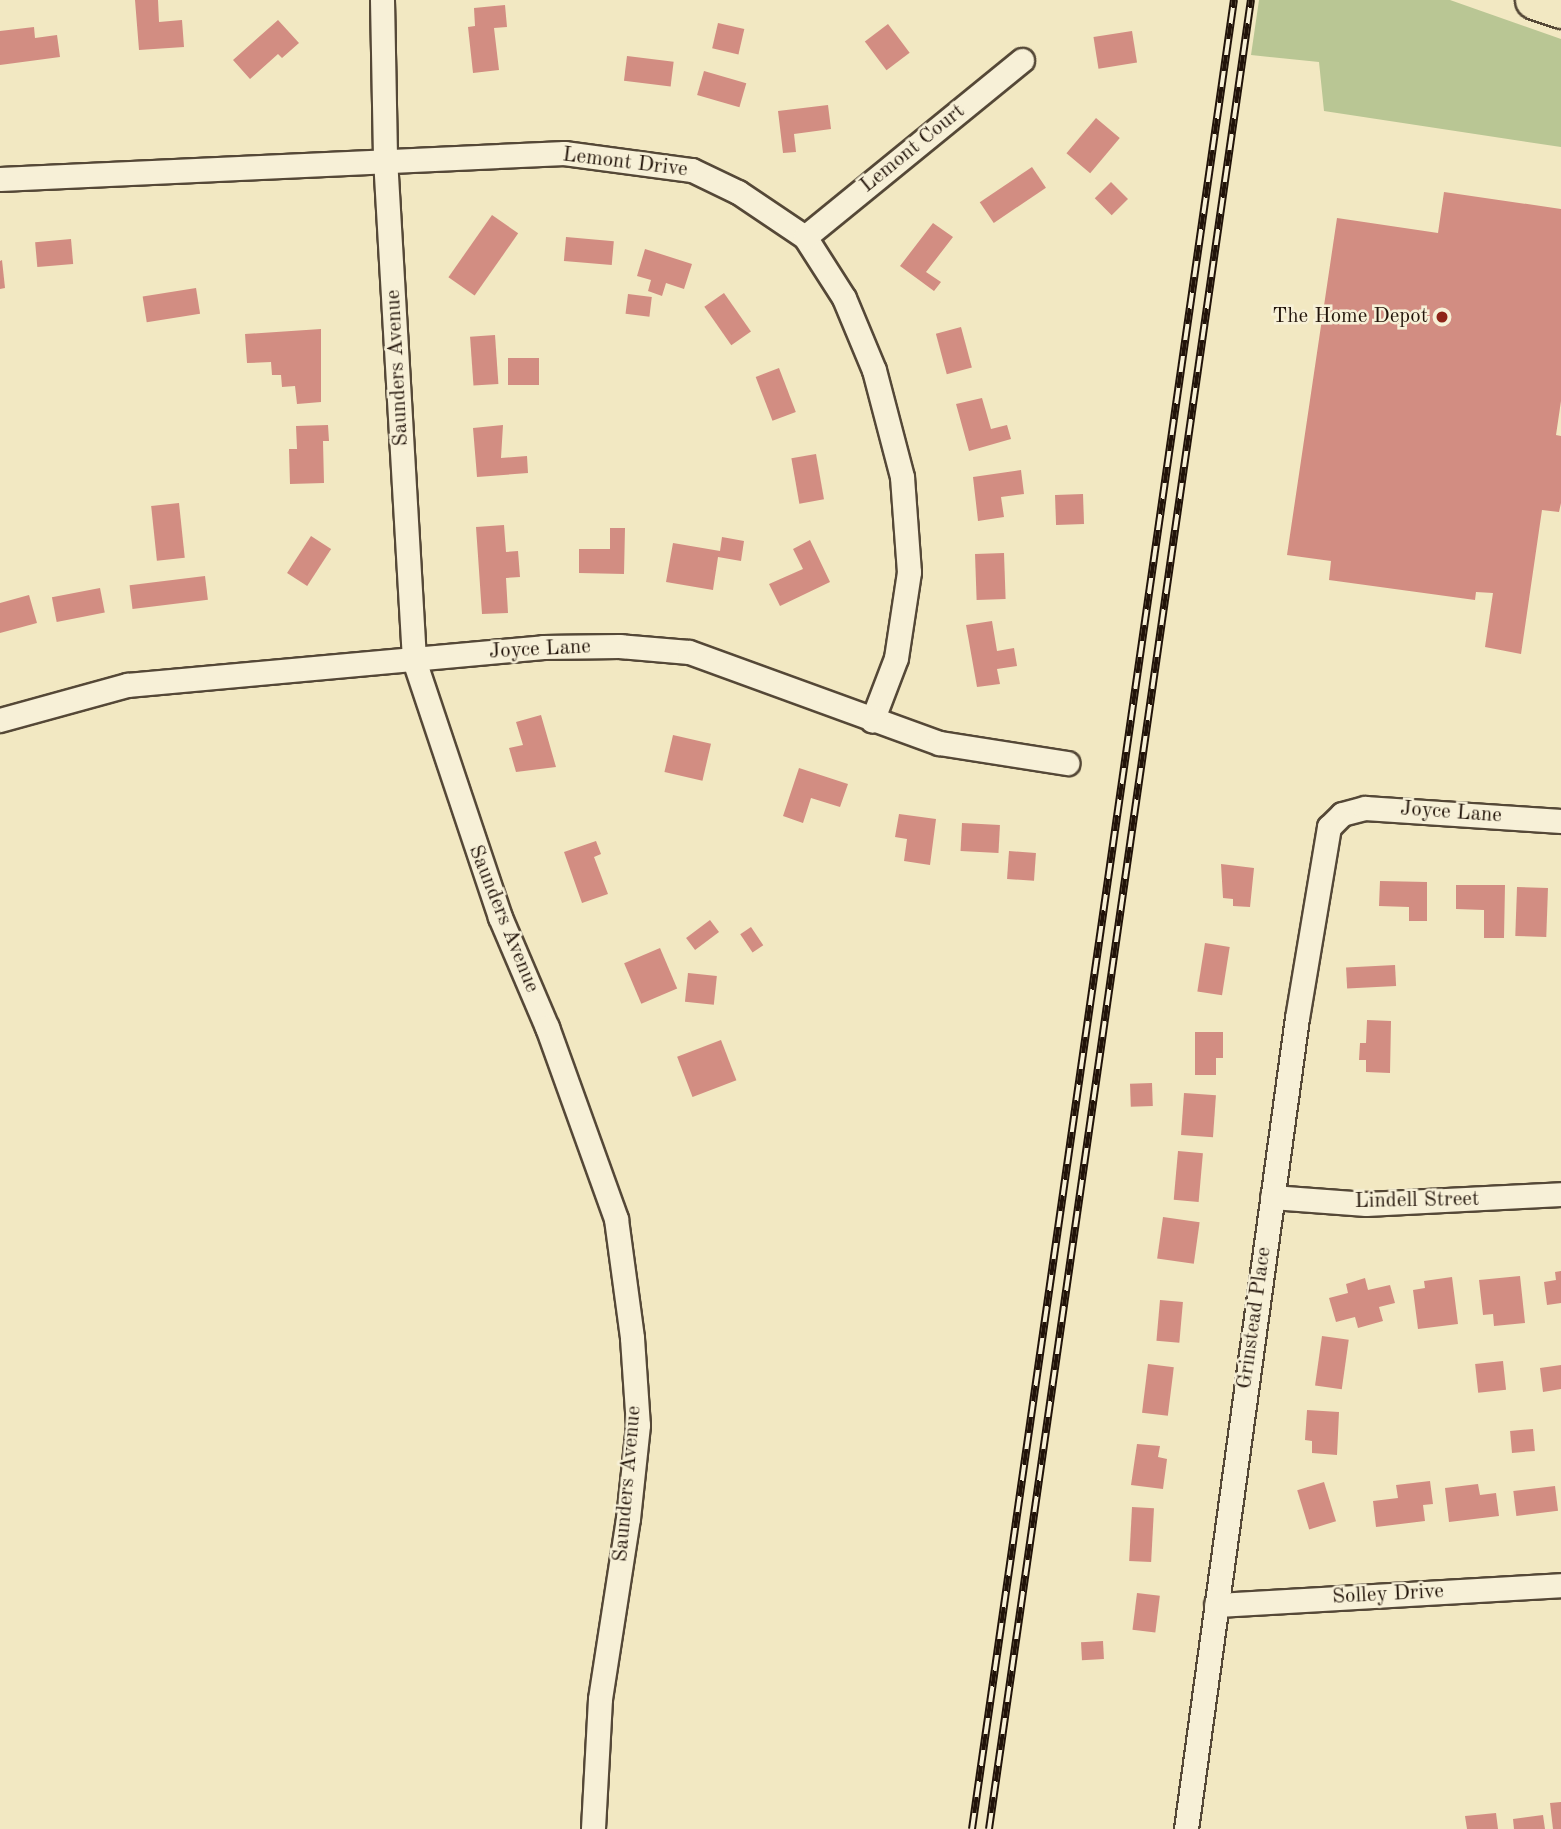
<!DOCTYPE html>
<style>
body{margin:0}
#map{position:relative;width:1561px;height:1829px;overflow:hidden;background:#f2e8c2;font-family:"Old Standard TT",serif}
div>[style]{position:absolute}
.green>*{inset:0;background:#b9c694}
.building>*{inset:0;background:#d28d82;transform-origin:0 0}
.roads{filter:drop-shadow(2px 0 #554837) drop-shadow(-2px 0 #554837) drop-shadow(0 2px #554837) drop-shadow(0 -2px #554837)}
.street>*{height:23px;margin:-11.5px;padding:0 11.5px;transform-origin:11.5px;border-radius:11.5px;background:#f7f0d7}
.highway>*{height:38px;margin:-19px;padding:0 19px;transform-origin:19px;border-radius:19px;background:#f2e8c2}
.rail>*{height:8px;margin-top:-4px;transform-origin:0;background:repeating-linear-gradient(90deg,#f7f0d7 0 16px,#211309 0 32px);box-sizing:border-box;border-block:2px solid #211309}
.dots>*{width:19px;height:19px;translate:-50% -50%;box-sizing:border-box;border:4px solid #f7f0d7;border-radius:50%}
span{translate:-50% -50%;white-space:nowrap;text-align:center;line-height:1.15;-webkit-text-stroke:5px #f7f0d7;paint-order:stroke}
.street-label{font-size:21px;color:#211309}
.poi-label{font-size:21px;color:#211309}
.right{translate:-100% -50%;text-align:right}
</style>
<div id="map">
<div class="green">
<div style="clip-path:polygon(1259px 0,1450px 0,1561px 39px,1561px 147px,1324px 111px,1319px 62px,1251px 55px)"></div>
</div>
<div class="building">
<div style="clip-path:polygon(135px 0,158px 0,159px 22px,182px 20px,184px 47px,139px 50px)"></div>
<div style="clip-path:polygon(505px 5px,507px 27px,494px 28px,499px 70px,473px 73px,468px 27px,475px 26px,474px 8px)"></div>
<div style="clip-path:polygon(278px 20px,299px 43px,282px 58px,278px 54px,250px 79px,233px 60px)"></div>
<div style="left:718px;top:23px;width:27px;height:26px;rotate:13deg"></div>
<div style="left:888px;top:24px;width:36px;height:29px;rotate:53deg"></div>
<div style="clip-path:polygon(34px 27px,35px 38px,57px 35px,60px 57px,0 65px,0 31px)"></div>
<div style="left:1132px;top:31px;width:32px;height:39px;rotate:81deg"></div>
<div style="left:627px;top:56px;width:47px;height:25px;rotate:7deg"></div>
<div style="left:704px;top:71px;width:44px;height:25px;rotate:16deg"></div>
<div style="clip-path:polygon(828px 105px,831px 129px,794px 134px,796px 152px,783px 153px,778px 111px)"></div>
<div style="left:1096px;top:118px;width:31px;height:46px;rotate:40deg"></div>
<div style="left:1032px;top:167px;width:25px;height:63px;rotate:56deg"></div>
<div style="left:1111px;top:182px;width:24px;height:23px;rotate:45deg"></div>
<div style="clip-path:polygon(1444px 192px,1561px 209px,1561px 401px,1556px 435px,1561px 436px,1561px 503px,1559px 512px,1542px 510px,1521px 654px,1485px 647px,1493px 593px,1476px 592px,1475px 600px,1329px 580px,1331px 561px,1287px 555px,1337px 218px,1438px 233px)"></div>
<div style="left:492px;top:215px;width:32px;height:76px;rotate:35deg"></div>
<div style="clip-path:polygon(933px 223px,953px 237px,926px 272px,941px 282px,934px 291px,900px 266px)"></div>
<div style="left:566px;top:237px;width:48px;height:24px;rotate:5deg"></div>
<div style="left:71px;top:239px;width:25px;height:36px;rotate:85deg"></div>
<div style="clip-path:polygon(645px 249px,692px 264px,684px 289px,666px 283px,662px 296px,648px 291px,651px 280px,637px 276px)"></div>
<div style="clip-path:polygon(2px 260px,5px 288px,0 289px,0 261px)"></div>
<div style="left:196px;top:288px;width:26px;height:54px;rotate:81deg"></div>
<div style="left:724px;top:293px;width:47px;height:24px;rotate:55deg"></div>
<div style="left:628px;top:294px;width:24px;height:20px;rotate:7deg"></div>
<div style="left:961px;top:327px;width:42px;height:26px;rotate:75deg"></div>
<div style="clip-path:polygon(321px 329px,321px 402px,297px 404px,295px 386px,282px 387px,281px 375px,272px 375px,271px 362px,247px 363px,245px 334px)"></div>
<div style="left:495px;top:335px;width:49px;height:25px;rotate:86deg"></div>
<div style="left:539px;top:358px;width:27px;height:31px;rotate:90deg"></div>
<div style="left:779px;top:368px;width:47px;height:25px;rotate:69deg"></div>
<div style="clip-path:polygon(982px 398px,991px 429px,1007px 425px,1011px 439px,969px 451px,956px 404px)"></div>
<div style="clip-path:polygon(328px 425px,329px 441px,323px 441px,324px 483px,290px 484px,289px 449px,297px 449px,296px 426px)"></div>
<div style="clip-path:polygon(503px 425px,501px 458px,527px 456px,528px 473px,477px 477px,473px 428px)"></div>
<div style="left:816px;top:454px;width:46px;height:25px;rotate:80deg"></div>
<div style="clip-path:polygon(1021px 470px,1024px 494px,1001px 497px,1004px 517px,978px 521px,973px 477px)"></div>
<div style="left:1083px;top:494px;width:30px;height:28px;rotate:88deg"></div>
<div style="left:179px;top:503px;width:55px;height:28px;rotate:84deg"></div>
<div style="clip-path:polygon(504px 525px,506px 552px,518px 551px,520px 577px,506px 578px,508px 613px,482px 614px,476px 527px)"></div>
<div style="clip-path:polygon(610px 528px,625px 528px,624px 574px,579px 573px,579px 549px,610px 549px)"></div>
<div style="left:311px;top:536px;width:24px;height:44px;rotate:33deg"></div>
<div style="clip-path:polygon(722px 537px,744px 541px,741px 561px,718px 557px,713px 590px,666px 582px,673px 543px,720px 551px)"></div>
<div style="clip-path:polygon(810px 540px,830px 582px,780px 606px,769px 584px,803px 569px,793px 549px)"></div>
<div style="left:1004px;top:553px;width:46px;height:29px;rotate:88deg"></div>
<div style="left:205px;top:576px;width:24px;height:76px;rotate:83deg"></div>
<div style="left:100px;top:588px;width:25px;height:49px;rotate:79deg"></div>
<div style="clip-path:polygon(29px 595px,37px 623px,0 633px,0 603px)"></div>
<div style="clip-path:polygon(992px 621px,997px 651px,1014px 648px,1017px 666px,997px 669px,1000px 684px,977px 687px,966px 625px)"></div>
<div style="clip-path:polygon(541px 715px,556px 767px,516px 772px,509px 748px,523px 745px,516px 722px)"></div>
<div style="left:673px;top:735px;width:39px;height:38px;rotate:13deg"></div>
<div style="clip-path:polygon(799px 768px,848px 784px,840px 807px,811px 798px,803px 823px,783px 816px)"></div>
<div style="clip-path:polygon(899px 814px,936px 819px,930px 865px,904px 861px,907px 839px,895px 837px)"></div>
<div style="left:962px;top:823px;width:38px;height:28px;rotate:3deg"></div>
<div style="clip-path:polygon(596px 841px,601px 854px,594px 857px,608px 894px,582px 903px,564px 852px)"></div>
<div style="left:1009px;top:851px;width:27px;height:28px;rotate:4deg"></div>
<div style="clip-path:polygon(1221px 864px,1254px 868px,1250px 907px,1233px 906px,1233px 899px,1223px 898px)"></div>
<div style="clip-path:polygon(1380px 881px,1427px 882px,1427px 921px,1409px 921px,1409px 907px,1379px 906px)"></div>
<div style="clip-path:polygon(1456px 885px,1505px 885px,1504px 938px,1484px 938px,1484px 910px,1456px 909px)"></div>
<div style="left:1517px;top:887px;width:31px;height:49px;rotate:2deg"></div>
<div style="left:710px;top:920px;width:15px;height:30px;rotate:53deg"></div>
<div style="left:751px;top:927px;width:22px;height:13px;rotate:56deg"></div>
<div style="left:1205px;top:943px;width:25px;height:49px;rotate:9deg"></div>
<div style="left:660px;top:948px;width:44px;height:39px;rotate:67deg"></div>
<div style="left:1395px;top:965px;width:21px;height:49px;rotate:87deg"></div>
<div style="left:688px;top:973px;width:29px;height:29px;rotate:6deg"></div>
<div style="clip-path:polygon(1367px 1020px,1391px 1021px,1390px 1073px,1366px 1072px,1366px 1060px,1359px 1060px,1360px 1043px,1366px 1043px)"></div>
<div style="clip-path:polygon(1195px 1032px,1223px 1032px,1223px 1058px,1216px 1058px,1216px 1075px,1195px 1075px)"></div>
<div style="left:721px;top:1040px;width:43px;height:47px;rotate:69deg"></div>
<div style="left:1152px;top:1083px;width:23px;height:22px;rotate:88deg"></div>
<div style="left:1184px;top:1093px;width:32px;height:42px;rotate:4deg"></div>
<div style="left:1178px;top:1151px;width:25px;height:49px;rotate:5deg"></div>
<div style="left:1163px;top:1217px;width:37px;height:42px;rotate:8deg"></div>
<div style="clip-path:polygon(1561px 1271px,1561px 1303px,1547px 1305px,1544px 1282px,1556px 1280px,1555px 1272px)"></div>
<div style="clip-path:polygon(1520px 1276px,1525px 1323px,1494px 1326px,1493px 1314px,1483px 1315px,1479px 1280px)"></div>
<div style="clip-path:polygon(1452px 1277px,1458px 1324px,1418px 1329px,1413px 1290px,1425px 1288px,1424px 1281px)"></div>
<div style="clip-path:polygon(1365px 1278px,1368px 1290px,1390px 1285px,1395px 1303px,1379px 1307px,1383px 1321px,1358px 1328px,1355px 1317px,1336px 1322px,1329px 1298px,1348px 1293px,1346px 1284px)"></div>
<div style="left:1160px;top:1300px;width:23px;height:41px;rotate:5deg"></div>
<div style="left:1322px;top:1336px;width:27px;height:50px;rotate:8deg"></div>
<div style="left:1503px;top:1361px;width:29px;height:28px;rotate:84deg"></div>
<div style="left:1148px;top:1364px;width:26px;height:49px;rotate:7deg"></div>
<div style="clip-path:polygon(1561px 1365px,1561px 1389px,1543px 1392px,1540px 1368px)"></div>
<div style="clip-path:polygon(1307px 1410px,1339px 1412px,1337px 1455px,1312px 1453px,1312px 1441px,1305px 1440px)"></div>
<div style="left:1533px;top:1429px;width:22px;height:23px;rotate:85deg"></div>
<div style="clip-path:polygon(1137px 1444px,1160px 1446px,1158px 1457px,1167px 1459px,1163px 1489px,1131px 1485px)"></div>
<div style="clip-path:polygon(1430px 1481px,1433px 1504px,1423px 1505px,1425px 1521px,1376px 1527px,1373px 1501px,1398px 1498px,1396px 1485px)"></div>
<div style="left:1324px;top:1482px;width:41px;height:28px;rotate:73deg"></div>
<div style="clip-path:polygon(1478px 1484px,1480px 1495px,1496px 1493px,1499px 1516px,1449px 1522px,1445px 1488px)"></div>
<div style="left:1555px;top:1486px;width:25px;height:42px;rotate:83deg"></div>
<div style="left:1132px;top:1507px;width:22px;height:54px;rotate:3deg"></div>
<div style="left:1137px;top:1593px;width:23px;height:37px;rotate:7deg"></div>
<div style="left:1103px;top:1641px;width:18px;height:22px;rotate:87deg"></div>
<div style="clip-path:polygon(1561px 1802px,1561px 1829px,1553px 1829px,1550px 1803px)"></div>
<div style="clip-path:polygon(1496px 1813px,1498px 1829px,1467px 1829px,1465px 1816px)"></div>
<div style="clip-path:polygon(1543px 1815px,1545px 1829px,1514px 1829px,1513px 1819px)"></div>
</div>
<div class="roads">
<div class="street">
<div style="left:382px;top:0;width:158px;rotate:88.9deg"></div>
<div style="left:385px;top:158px;width:503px;rotate:86.69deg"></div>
<div style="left:414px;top:660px;width:271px;rotate:71.5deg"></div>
<div style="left:500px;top:917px;width:120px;rotate:66.9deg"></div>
<div style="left:547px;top:1027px;width:204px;rotate:70.2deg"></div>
<div style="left:616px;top:1219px;width:120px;rotate:82.3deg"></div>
<div style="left:632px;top:1338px;width:87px;rotate:86.1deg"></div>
<div style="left:638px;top:1425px;width:94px;rotate:96.1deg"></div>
<div style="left:628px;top:1518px;width:183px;rotate:98.8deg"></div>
<div style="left:600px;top:1699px;width:130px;rotate:93.1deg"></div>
<div style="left:0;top:179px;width:565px;rotate:-2.64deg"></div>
<div style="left:564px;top:153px;width:129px;rotate:7.6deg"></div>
<div style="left:692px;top:170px;width:51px;rotate:25.6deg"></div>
<div style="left:738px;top:192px;width:81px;rotate:33.9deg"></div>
<div style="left:805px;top:237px;width:72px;rotate:57.4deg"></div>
<div style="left:844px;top:298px;width:78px;rotate:67.4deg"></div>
<div style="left:874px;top:370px;width:111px;rotate:75.3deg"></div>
<div style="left:902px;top:477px;width:95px;rotate:85.8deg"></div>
<div style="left:909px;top:572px;width:87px;rotate:98.6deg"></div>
<div style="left:896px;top:658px;width:67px;rotate:110.9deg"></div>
<div style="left:805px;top:237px;width:280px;rotate:-39.2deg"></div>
<div style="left:0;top:720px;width:132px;rotate:-15.4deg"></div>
<div style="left:127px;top:685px;width:418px;rotate:-5.2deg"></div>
<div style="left:543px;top:647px;width:76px;rotate:-0.8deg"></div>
<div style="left:619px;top:646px;width:70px;rotate:4.9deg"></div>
<div style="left:689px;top:652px;width:266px;rotate:20deg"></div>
<div style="left:939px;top:743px;width:130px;rotate:8.9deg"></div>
<div style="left:1272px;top:1197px;width:94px;rotate:4.3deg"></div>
<div style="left:1366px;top:1204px;width:195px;rotate:-2.9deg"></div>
<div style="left:1216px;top:1605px;width:346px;rotate:-3.3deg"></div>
<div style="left:1186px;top:1829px;width:819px;rotate:-82.21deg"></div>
<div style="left:1297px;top:1018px;width:194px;rotate:-80.5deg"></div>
<div style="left:1329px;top:827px;width:18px;rotate:-45deg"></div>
<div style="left:1342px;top:814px;width:24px;rotate:-15deg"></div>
<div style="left:1365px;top:808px;width:196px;rotate:3.8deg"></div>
</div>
<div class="highway">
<div style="left:1535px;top:0;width:28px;rotate:19deg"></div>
</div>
</div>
<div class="rail">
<div style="left:972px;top:1829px;width:1848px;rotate:-81.85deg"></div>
<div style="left:989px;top:1829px;width:1848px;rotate:-81.85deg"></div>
</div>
<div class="dots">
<div style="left:1442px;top:317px;background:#8f2418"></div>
</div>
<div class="street-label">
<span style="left:913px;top:149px;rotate:-39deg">Lemont Court</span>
<span style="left:625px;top:163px;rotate:7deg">Lemont Drive</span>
<span style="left:398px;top:368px;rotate:-93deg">Saunders Avenue</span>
<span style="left:540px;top:650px;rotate:-3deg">Joyce Lane</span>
<span style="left:1451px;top:813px;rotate:4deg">Joyce Lane</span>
<span style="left:503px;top:919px;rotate:68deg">Saunders Avenue</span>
<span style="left:1417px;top:1201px;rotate:-1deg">Lindell Street</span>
<span style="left:1255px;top:1318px;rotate:-82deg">Grinstead Place</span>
<span style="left:628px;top:1484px;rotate:-85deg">Saunders Avenue</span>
<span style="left:1388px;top:1595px;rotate:-3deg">Solley Drive</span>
</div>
<div class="poi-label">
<span class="right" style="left:1428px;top:317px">The Home Depot</span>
</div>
</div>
